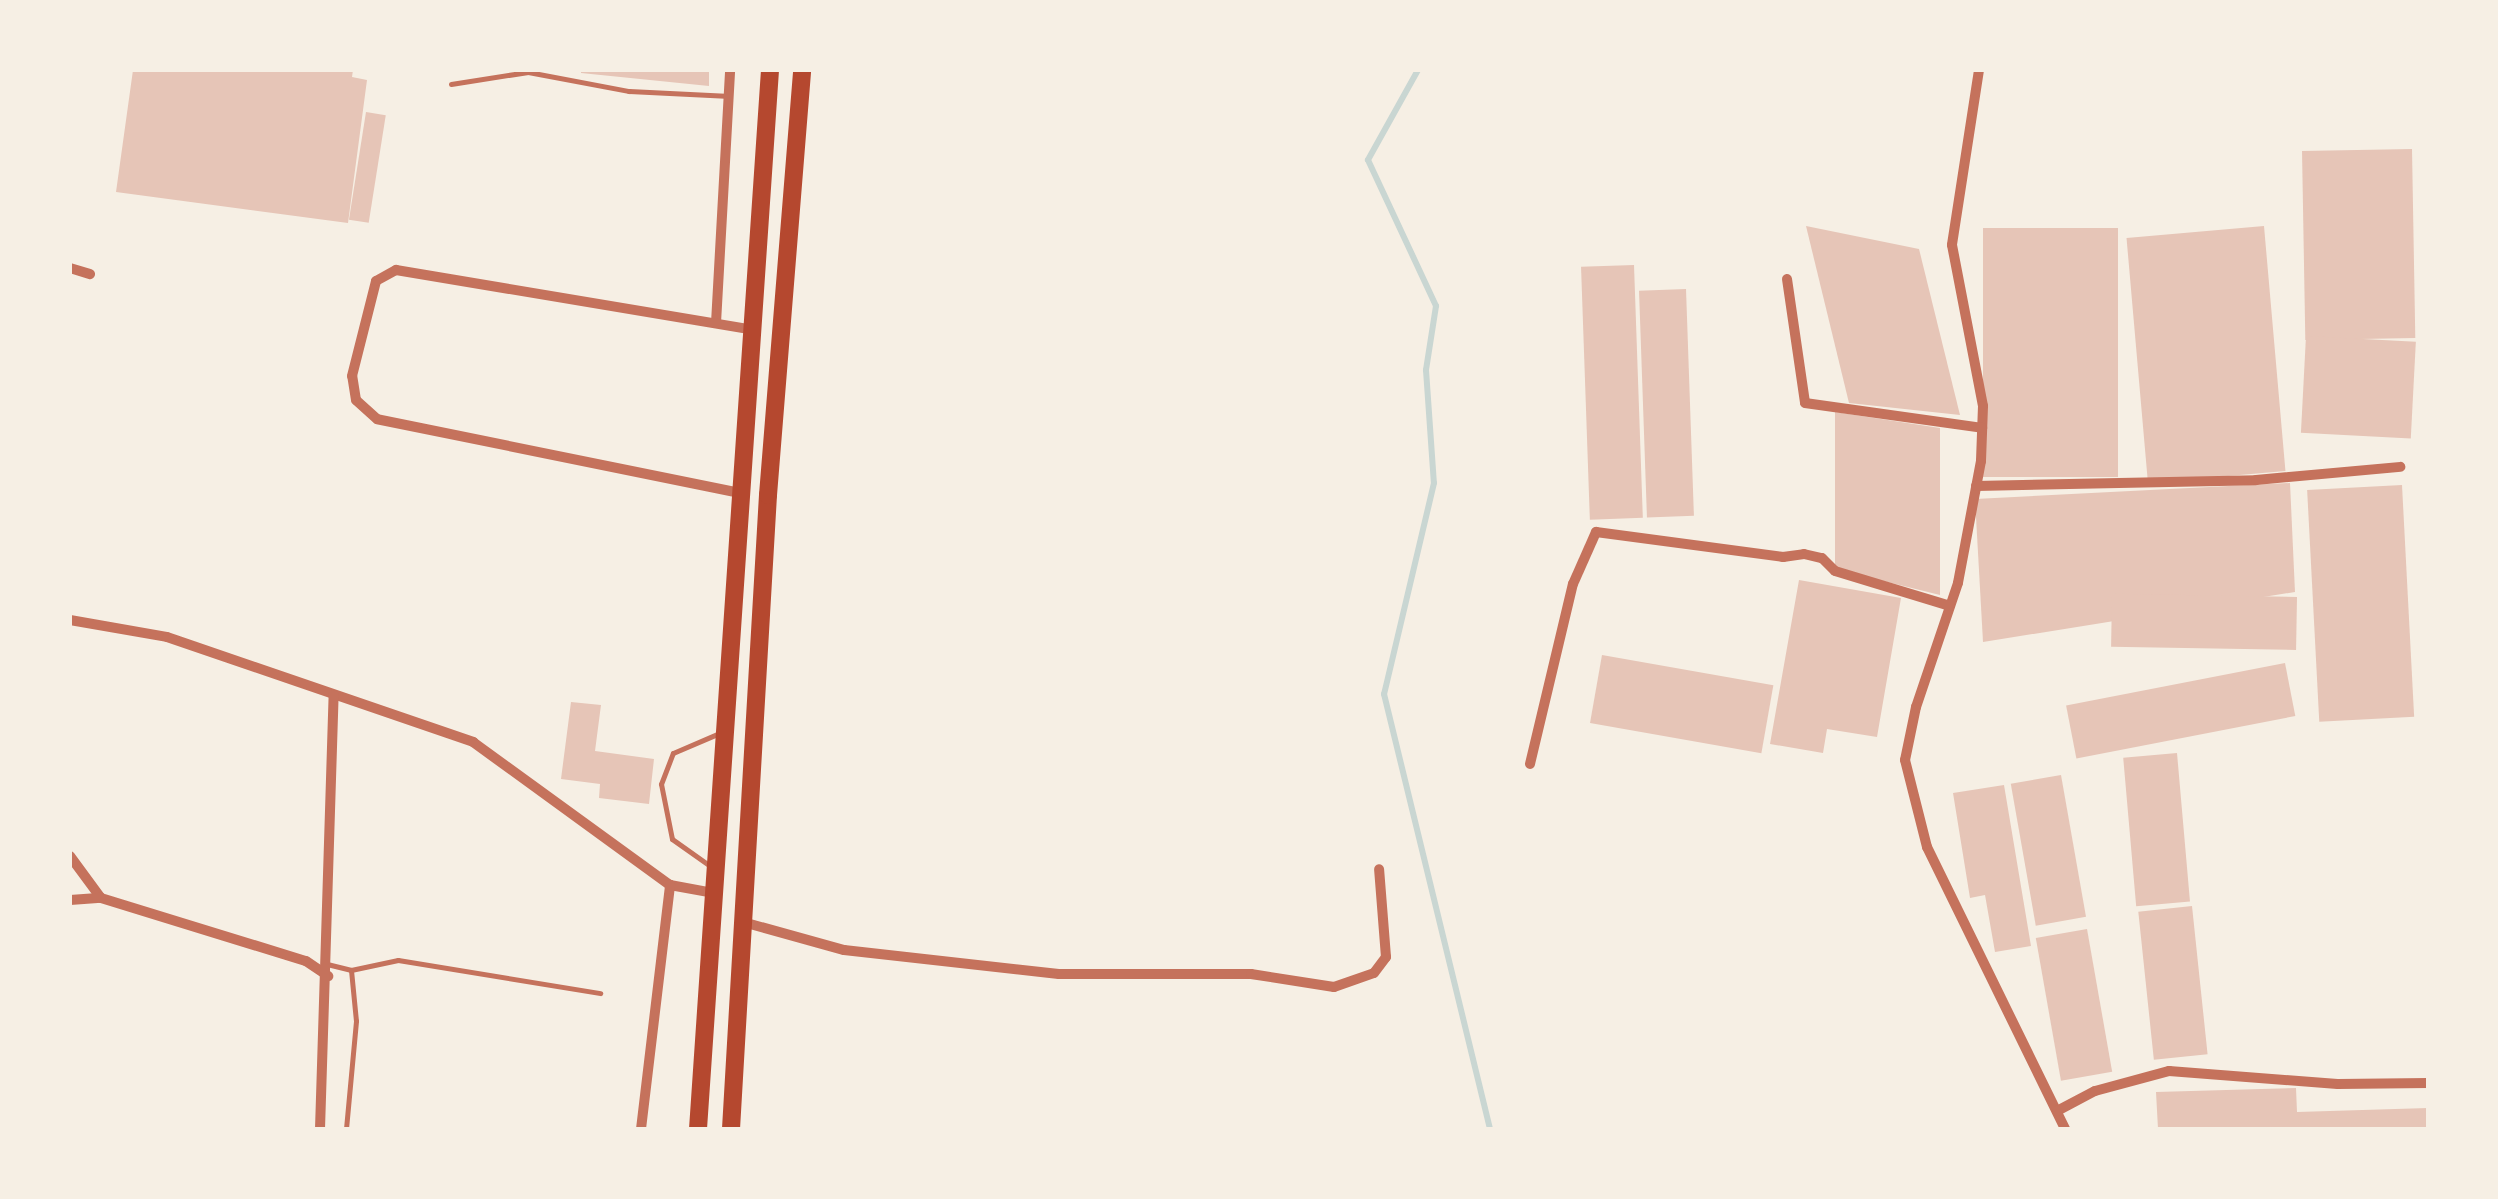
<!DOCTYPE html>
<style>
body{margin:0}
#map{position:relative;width:2498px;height:1199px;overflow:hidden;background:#f6efe4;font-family:"Source Sans 3",sans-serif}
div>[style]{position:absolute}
.stream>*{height:6px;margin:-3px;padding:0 3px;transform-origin:3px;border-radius:3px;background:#c9d6d2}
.building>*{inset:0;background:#e6c5b7;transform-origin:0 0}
.service>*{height:5px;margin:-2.5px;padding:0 2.5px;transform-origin:2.5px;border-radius:2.5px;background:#c5725c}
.minor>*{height:10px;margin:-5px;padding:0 5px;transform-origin:5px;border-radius:5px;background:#c5725c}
.primary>*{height:18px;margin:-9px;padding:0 9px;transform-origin:9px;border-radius:9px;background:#b5482f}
span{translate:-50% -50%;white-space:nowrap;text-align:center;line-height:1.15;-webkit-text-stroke:10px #f6efe4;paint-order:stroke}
.frame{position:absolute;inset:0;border:72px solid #f6efe4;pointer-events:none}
</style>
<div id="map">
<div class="stream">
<div style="left:1418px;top:70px;width:103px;rotate:119.1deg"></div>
<div style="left:1368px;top:160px;width:161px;rotate:65deg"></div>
<div style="left:1436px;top:306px;width:65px;rotate:98.9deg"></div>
<div style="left:1426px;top:370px;width:113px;rotate:86deg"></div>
<div style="left:1434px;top:483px;width:217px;rotate:103.3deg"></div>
<div style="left:1384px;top:694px;width:448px;rotate:76.3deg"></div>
</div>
<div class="building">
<div style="clip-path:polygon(133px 70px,353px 70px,352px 77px,367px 80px,348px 223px,116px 192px)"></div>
<div style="clip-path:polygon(581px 70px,709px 70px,709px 86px,581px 73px)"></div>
<div style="left:366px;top:112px;width:20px;height:109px;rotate:9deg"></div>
<div style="left:2412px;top:149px;width:189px;height:110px;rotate:89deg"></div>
<div style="clip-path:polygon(1806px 226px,1919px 249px,1960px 415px,1849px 403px)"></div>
<div style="left:2264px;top:226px;width:246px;height:138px;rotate:85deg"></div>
<div style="left:1983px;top:228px;width:135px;height:249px"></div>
<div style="left:1634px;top:265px;width:253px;height:53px;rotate:88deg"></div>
<div style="left:1686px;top:289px;width:227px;height:47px;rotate:88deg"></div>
<div style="left:2306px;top:336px;width:110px;height:97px;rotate:3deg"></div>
<div style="clip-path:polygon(1835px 412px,1940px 428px,1940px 595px,1835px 569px)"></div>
<div style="clip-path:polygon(2290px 483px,2295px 592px,1983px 642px,1975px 499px)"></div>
<div style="left:2402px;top:485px;width:232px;height:95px;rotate:87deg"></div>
<div style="clip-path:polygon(1799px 580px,1901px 598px,1877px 737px,1827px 729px,1823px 753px,1770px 744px)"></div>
<div style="left:2297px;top:597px;width:53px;height:185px;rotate:91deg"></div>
<div style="left:1602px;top:655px;width:174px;height:69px;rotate:10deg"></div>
<div style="left:2285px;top:663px;width:54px;height:223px;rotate:79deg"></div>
<div style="clip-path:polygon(571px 702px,601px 705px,595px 751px,654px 759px,649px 804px,599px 798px,600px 784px,561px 779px)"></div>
<div style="left:2177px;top:753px;width:149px;height:54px;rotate:85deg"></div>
<div style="left:2061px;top:775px;width:144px;height:51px;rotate:80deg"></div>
<div style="clip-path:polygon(2004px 785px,2031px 946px,1995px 952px,1985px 895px,1970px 898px,1953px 793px)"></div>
<div style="left:2192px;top:906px;width:149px;height:54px;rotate:84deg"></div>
<div style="left:2087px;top:929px;width:145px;height:52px;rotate:80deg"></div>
<div style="clip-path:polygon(2296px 1088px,2297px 1112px,2428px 1108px,2428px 1129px,2158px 1129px,2156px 1092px)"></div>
</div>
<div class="service">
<div style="left:451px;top:84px;width:78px;rotate:-8.9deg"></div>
<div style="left:528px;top:72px;width:103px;rotate:10.7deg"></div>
<div style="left:629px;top:91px;width:101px;rotate:2.8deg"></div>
<div style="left:713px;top:868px;width:50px;rotate:-144.7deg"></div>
<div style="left:672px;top:839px;width:56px;rotate:-101.3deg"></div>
<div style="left:661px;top:784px;width:33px;rotate:-69deg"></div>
<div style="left:673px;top:753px;width:53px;rotate:-23.2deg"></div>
<div style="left:327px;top:964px;width:25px;rotate:14deg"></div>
<div style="left:351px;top:970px;width:51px;rotate:84.4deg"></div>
<div style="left:356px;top:1021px;width:108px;rotate:95.3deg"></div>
<div style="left:351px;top:970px;width:48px;rotate:-12deg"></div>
<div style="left:398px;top:960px;width:205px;rotate:9.3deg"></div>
</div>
<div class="minor">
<div style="left:1979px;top:70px;width:177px;rotate:98.8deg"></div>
<div style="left:1952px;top:245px;width:164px;rotate:79.1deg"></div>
<div style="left:1983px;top:406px;width:55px;rotate:92.1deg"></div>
<div style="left:1981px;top:461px;width:124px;rotate:100.7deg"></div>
<div style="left:1958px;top:583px;width:131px;rotate:108.7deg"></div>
<div style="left:1916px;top:707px;width:54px;rotate:101.7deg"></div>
<div style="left:1905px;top:760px;width:90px;rotate:75.8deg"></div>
<div style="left:1927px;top:847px;width:314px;rotate:63.9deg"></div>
<div style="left:70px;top:268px;width:21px;rotate:17deg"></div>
<div style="left:1787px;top:279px;width:125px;rotate:81.7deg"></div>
<div style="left:1805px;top:403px;width:179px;rotate:8deg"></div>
<div style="left:716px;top:323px;width:253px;rotate:-86.8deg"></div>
<div style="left:1976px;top:486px;width:280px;rotate:-1.2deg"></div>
<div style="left:2256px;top:480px;width:145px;rotate:-5.2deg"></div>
<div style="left:740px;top:493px;width:370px;rotate:-168.5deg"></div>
<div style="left:377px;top:419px;width:28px;rotate:-138deg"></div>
<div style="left:356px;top:400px;width:24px;rotate:-99deg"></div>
<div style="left:352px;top:376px;width:98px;rotate:-75.8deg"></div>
<div style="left:376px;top:281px;width:23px;rotate:-29deg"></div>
<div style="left:396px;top:270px;width:364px;rotate:9.5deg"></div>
<div style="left:70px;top:620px;width:98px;rotate:9.9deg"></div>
<div style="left:167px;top:637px;width:324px;rotate:18.9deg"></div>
<div style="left:473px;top:742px;width:243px;rotate:36deg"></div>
<div style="left:670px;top:885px;width:45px;rotate:10.3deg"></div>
<div style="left:1530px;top:764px;width:185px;rotate:-76.6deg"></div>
<div style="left:1573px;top:584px;width:57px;rotate:-66.1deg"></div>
<div style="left:1596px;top:532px;width:189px;rotate:7.6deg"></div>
<div style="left:1783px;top:557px;width:21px;rotate:-8deg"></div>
<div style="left:1804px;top:554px;width:18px;rotate:13deg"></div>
<div style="left:1822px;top:558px;width:18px;rotate:45deg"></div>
<div style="left:1835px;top:571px;width:120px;rotate:16.9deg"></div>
<div style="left:70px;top:856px;width:52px;rotate:53.6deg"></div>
<div style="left:101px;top:898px;width:214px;rotate:17.1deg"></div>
<div style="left:306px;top:961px;width:27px;rotate:34deg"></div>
<div style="left:70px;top:900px;width:31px;rotate:-4deg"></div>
<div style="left:743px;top:922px;width:105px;rotate:15.5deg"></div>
<div style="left:844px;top:950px;width:216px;rotate:6.4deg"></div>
<div style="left:1059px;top:974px;width:192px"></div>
<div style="left:1251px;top:974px;width:84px;rotate:8.9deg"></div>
<div style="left:1334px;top:987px;width:42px;rotate:-19.3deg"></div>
<div style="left:1374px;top:973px;width:20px;rotate:-53deg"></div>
<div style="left:1386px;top:957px;width:88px;rotate:-94.5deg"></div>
<div style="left:2057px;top:1111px;width:43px;rotate:-27.8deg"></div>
<div style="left:2095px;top:1091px;width:77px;rotate:-15.1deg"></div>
<div style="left:2169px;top:1071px;width:169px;rotate:4.4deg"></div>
<div style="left:2338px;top:1084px;width:90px;rotate:-0.6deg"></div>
<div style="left:320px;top:1129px;width:434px;rotate:-88.2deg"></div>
<div style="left:641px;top:1129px;width:246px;rotate:-83.2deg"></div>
</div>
<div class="primary">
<div style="left:698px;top:1129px;width:1061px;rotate:-86.11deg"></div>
<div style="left:731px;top:1129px;width:635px;rotate:-86.66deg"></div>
<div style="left:768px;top:495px;width:426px;rotate:-85.4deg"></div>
</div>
<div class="frame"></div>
</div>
